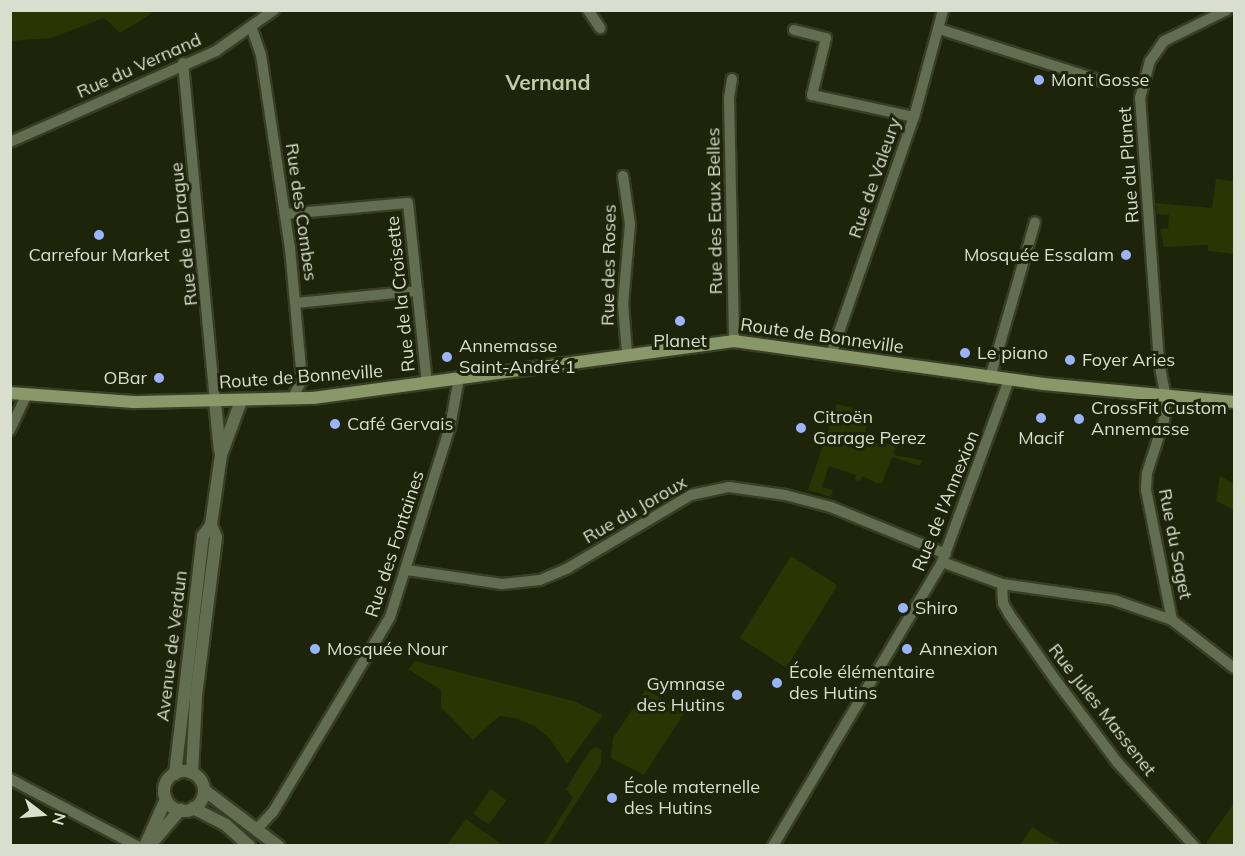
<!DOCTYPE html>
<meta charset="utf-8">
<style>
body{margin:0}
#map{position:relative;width:1245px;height:856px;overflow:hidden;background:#1d2409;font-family:Mulish,sans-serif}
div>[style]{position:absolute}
.green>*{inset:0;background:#293502;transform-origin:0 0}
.roads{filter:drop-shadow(2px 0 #373e25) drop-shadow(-2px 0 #373e25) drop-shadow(0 2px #373e25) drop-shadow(0 -2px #373e25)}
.minor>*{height:10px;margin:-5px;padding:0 5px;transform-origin:5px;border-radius:5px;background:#636d4f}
.tertiary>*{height:12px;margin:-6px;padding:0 6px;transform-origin:6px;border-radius:6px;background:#636d4f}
.tertiary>.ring{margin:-6px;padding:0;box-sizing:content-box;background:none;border:12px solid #636d4f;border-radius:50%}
.secondary>*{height:12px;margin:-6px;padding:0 6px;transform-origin:6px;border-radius:6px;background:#899868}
.dots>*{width:16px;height:16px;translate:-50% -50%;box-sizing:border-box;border:3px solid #1d2409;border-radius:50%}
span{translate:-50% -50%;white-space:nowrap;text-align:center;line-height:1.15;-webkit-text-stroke:6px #1d2409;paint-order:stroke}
.street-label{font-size:18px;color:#d9dece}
.poi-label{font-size:18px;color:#d9dece}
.left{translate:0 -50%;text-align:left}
.right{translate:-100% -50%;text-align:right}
.quarter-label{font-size:21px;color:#c0cbab;font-weight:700}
.frame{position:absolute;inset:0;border:12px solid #d9dece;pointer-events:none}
.north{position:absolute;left:12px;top:784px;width:60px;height:60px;-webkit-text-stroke:4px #1d2409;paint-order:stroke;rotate:106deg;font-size:16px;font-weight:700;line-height:24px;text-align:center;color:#d9dece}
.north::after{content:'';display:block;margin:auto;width:21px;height:27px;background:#d9dece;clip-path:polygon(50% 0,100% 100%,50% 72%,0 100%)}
</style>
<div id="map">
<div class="green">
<div style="clip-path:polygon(150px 10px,151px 14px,120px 33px,104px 18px,51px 38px,11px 41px,11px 11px)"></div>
<div style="clip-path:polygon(1216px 179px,1234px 181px,1234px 254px,1208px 251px,1208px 245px,1164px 247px,1160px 229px,1168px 229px,1169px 215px,1157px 214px,1155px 203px,1212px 208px)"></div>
<div style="clip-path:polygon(837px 404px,869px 412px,864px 440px,892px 445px,896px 440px,894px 455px,922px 460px,920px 466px,892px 457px,882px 483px,877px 483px,862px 476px,860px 481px,855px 480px,856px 475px,829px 466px,822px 487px,833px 490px,831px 497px,808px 490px)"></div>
<div style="clip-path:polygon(1220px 476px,1234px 484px,1234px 510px,1216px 501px)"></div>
<div style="left:791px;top:556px;width:55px;height:97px;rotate:32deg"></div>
<div style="clip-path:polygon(415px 661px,574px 701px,603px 715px,567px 764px,549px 738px,535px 726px,515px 718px,499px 716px,473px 740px,441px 707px,441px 690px,408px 669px)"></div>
<div style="clip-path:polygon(646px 689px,684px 713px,644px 775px,611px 758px,613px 738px)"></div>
<div style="clip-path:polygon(597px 747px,602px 751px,601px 764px,549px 845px,543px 845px,573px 798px,566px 789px,590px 750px)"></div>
<div style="left:491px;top:789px;width:19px;height:30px;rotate:36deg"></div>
<div style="clip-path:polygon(1234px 803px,1234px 845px,1209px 845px,1206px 843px)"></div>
<div style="clip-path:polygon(466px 819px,503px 845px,447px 845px)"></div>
<div style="clip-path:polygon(1032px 827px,1062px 845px,1020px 845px)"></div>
</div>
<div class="roads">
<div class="minor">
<div style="left:588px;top:10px;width:22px;rotate:56deg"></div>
<div style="left:252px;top:29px;width:28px;rotate:71deg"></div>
<div style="left:261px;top:55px;width:195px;rotate:81.5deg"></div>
<div style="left:290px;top:248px;width:133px;rotate:84.8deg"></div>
<div style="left:302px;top:380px;width:21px;rotate:118deg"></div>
<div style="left:939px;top:29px;width:171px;rotate:17.7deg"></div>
<div style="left:794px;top:30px;width:33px;rotate:14deg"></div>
<div style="left:826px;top:38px;width:59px;rotate:103.8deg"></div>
<div style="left:812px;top:95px;width:104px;rotate:12.2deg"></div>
<div style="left:183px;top:63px;width:341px;rotate:84.6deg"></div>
<div style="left:732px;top:79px;width:18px;rotate:99deg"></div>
<div style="left:729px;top:97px;width:244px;rotate:88.8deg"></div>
<div style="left:10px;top:142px;width:225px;rotate:-23.8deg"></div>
<div style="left:216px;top:51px;width:71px;rotate:-35.3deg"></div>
<div style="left:623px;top:176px;width:49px;rotate:81.7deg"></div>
<div style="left:630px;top:224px;width:80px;rotate:95deg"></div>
<div style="left:623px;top:304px;width:49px;rotate:85.3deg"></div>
<div style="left:286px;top:214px;width:122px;rotate:-5.2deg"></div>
<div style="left:408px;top:203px;width:181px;rotate:84deg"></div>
<div style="left:296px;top:303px;width:122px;rotate:-5.7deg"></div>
<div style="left:831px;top:355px;width:252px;rotate:-70.8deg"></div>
<div style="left:914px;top:117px;width:111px;rotate:-74.8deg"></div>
<div style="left:990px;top:378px;width:162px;rotate:-73.9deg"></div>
<div style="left:10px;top:430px;width:38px;rotate:-65deg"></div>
<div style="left:942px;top:562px;width:64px;rotate:20.1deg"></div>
<div style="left:1002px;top:584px;width:113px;rotate:8.1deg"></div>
<div style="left:1114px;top:600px;width:61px;rotate:19deg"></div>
<div style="left:1172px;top:620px;width:78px;rotate:37.7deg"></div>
<div style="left:407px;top:570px;width:96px;rotate:8.4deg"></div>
<div style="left:502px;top:584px;width:38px;rotate:-6deg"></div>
<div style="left:540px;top:580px;width:30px;rotate:-23deg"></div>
<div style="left:568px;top:568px;width:143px;rotate:-30.7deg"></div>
<div style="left:691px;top:495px;width:39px;rotate:-12deg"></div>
<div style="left:729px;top:487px;width:57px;rotate:8.1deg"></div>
<div style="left:785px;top:495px;width:48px;rotate:14.6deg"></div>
<div style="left:831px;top:507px;width:124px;rotate:22.2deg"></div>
<div style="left:1002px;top:584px;width:19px;rotate:87deg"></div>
<div style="left:1003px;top:603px;width:13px;rotate:61deg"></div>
<div style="left:1009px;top:614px;width:83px;rotate:54.8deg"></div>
<div style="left:1057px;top:682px;width:100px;rotate:53.1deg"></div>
<div style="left:1117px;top:762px;width:114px;rotate:47.5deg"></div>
<div style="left:1172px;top:620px;width:133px;rotate:-101.3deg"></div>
<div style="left:1146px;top:490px;width:17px;rotate:-87deg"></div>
<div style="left:1147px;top:473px;width:56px;rotate:-72.2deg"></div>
<div style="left:1164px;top:420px;width:22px;rotate:-85deg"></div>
<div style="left:1166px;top:398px;width:37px;rotate:-101deg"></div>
<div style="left:1159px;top:362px;width:265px;rotate:-94.1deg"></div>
<div style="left:1140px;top:98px;width:38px;rotate:-75deg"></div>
<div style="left:1150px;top:61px;width:24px;rotate:-55deg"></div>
<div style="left:1164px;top:41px;width:70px;rotate:-26.2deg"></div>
<div style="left:10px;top:779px;width:144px;rotate:27.8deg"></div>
<div style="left:257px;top:829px;width:23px;rotate:-47deg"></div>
<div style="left:273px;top:812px;width:227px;rotate:-59deg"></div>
<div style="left:390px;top:617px;width:199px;rotate:-72.5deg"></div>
<div style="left:450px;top:427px;width:50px;rotate:-79.6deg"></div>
<div style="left:773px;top:846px;width:330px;rotate:-59.2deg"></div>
<div style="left:942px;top:562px;width:194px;rotate:-69.8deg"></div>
</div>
<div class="tertiary">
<div style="left:215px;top:402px;width:49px;rotate:84.2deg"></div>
<div class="ring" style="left:164px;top:771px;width:28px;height:28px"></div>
<div style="left:192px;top:773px;width:77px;rotate:-87deg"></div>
<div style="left:196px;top:696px;width:160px;rotate:-82.8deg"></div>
<div style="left:216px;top:537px;width:13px;rotate:-113deg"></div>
<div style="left:211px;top:525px;width:71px;rotate:-81.9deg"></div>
<div style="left:221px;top:455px;width:58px;rotate:-69.7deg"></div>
<div style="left:175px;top:774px;width:240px;rotate:-83.3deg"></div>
<div style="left:203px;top:536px;width:14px;rotate:-54deg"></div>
<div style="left:204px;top:790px;width:93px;rotate:37.1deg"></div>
<div style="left:193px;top:808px;width:37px;rotate:27deg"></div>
<div style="left:226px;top:825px;width:31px;rotate:42deg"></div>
<div style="left:145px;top:846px;width:51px;rotate:-65.9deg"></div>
<div style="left:149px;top:846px;width:48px;rotate:-49.3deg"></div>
</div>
<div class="secondary">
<div style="left:10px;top:393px;width:124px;rotate:4.2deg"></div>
<div style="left:134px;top:402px;width:179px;rotate:-1.3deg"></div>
<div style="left:313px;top:398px;width:425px;rotate:-7.7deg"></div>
<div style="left:734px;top:341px;width:313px;rotate:7.9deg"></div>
<div style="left:1044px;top:384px;width:191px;rotate:5.4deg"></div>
</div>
</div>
<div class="dots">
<div style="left:1039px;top:80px;background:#9ab5fd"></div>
<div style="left:99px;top:235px;background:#9ab5fd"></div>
<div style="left:1126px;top:255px;background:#9ab5fd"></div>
<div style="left:680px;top:321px;background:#9ab5fd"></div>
<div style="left:965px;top:353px;background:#9ab5fd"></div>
<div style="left:447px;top:357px;background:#9ab5fd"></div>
<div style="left:1070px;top:360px;background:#9ab5fd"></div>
<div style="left:159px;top:378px;background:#9ab5fd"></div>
<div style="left:1041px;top:418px;background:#9ab5fd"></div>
<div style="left:1079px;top:419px;background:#9ab5fd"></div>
<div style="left:335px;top:424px;background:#9ab5fd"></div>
<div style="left:801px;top:428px;background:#9ab5fd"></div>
<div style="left:903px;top:608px;background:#9ab5fd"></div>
<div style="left:315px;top:649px;background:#9ab5fd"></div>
<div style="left:907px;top:649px;background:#9ab5fd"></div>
<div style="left:777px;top:683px;background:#9ab5fd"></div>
<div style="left:737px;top:695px;background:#9ab5fd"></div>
<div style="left:612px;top:798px;background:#9ab5fd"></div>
</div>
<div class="street-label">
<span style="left:139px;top:66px;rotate:-24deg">Rue du Vernand</span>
<span style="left:1129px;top:165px;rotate:-94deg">Rue du Planet</span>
<span style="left:875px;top:178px;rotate:-71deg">Rue de Valeury</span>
<span style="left:715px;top:211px;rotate:-91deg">Rue des Eaux Belles</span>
<span style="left:301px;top:212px;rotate:82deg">Rue des Combes</span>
<span style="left:184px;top:234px;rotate:-96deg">Rue de la Drague</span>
<span style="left:609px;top:265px;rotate:-89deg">Rue des Roses</span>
<span style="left:401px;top:294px;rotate:-96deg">Rue de la Croisette</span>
<span style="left:822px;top:336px;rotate:8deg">Route de Bonneville</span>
<span style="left:301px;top:377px;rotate:-4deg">Route de Bonneville</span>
<span style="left:946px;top:501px;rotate:-68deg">Rue de l'Annexion</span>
<span style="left:635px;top:510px;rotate:-30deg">Rue du Joroux</span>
<span style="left:395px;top:544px;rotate:-72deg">Rue des Fontaines</span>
<span style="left:1175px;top:544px;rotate:79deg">Rue du Saget</span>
<span style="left:172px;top:646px;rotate:-83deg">Avenue de Verdun</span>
<span style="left:1102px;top:710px;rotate:52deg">Rue Jules Massenet</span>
</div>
<div class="poi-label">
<span class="left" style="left:1051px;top:80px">Mont Gosse</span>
<span style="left:99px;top:255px">Carrefour Market</span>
<span class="right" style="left:1114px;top:255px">Mosquée Essalam</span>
<span style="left:680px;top:341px">Planet</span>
<span class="left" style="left:459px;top:357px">Annemasse<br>Saint-André 1</span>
<span class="left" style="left:977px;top:353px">Le piano</span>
<span class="left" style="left:1082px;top:360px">Foyer Aries</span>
<span class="right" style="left:147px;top:378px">OBar</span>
<span class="left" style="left:1091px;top:419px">CrossFit Custom<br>Annemasse</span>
<span class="left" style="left:813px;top:428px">Citroën<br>Garage Perez</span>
<span class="left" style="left:347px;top:424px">Café Gervais</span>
<span style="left:1041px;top:438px">Macif</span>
<span class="left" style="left:915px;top:608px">Shiro</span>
<span class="left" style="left:327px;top:649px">Mosquée Nour</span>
<span class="left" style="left:919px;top:649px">Annexion</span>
<span class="left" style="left:789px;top:683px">École élémentaire<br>des Hutins</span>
<span class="right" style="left:725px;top:695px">Gymnase<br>des Hutins</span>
<span class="left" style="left:624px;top:798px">École maternelle<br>des Hutins</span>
</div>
<div class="quarter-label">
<span style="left:548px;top:82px">Vernand</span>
</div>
<div class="frame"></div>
<div class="north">N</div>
</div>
